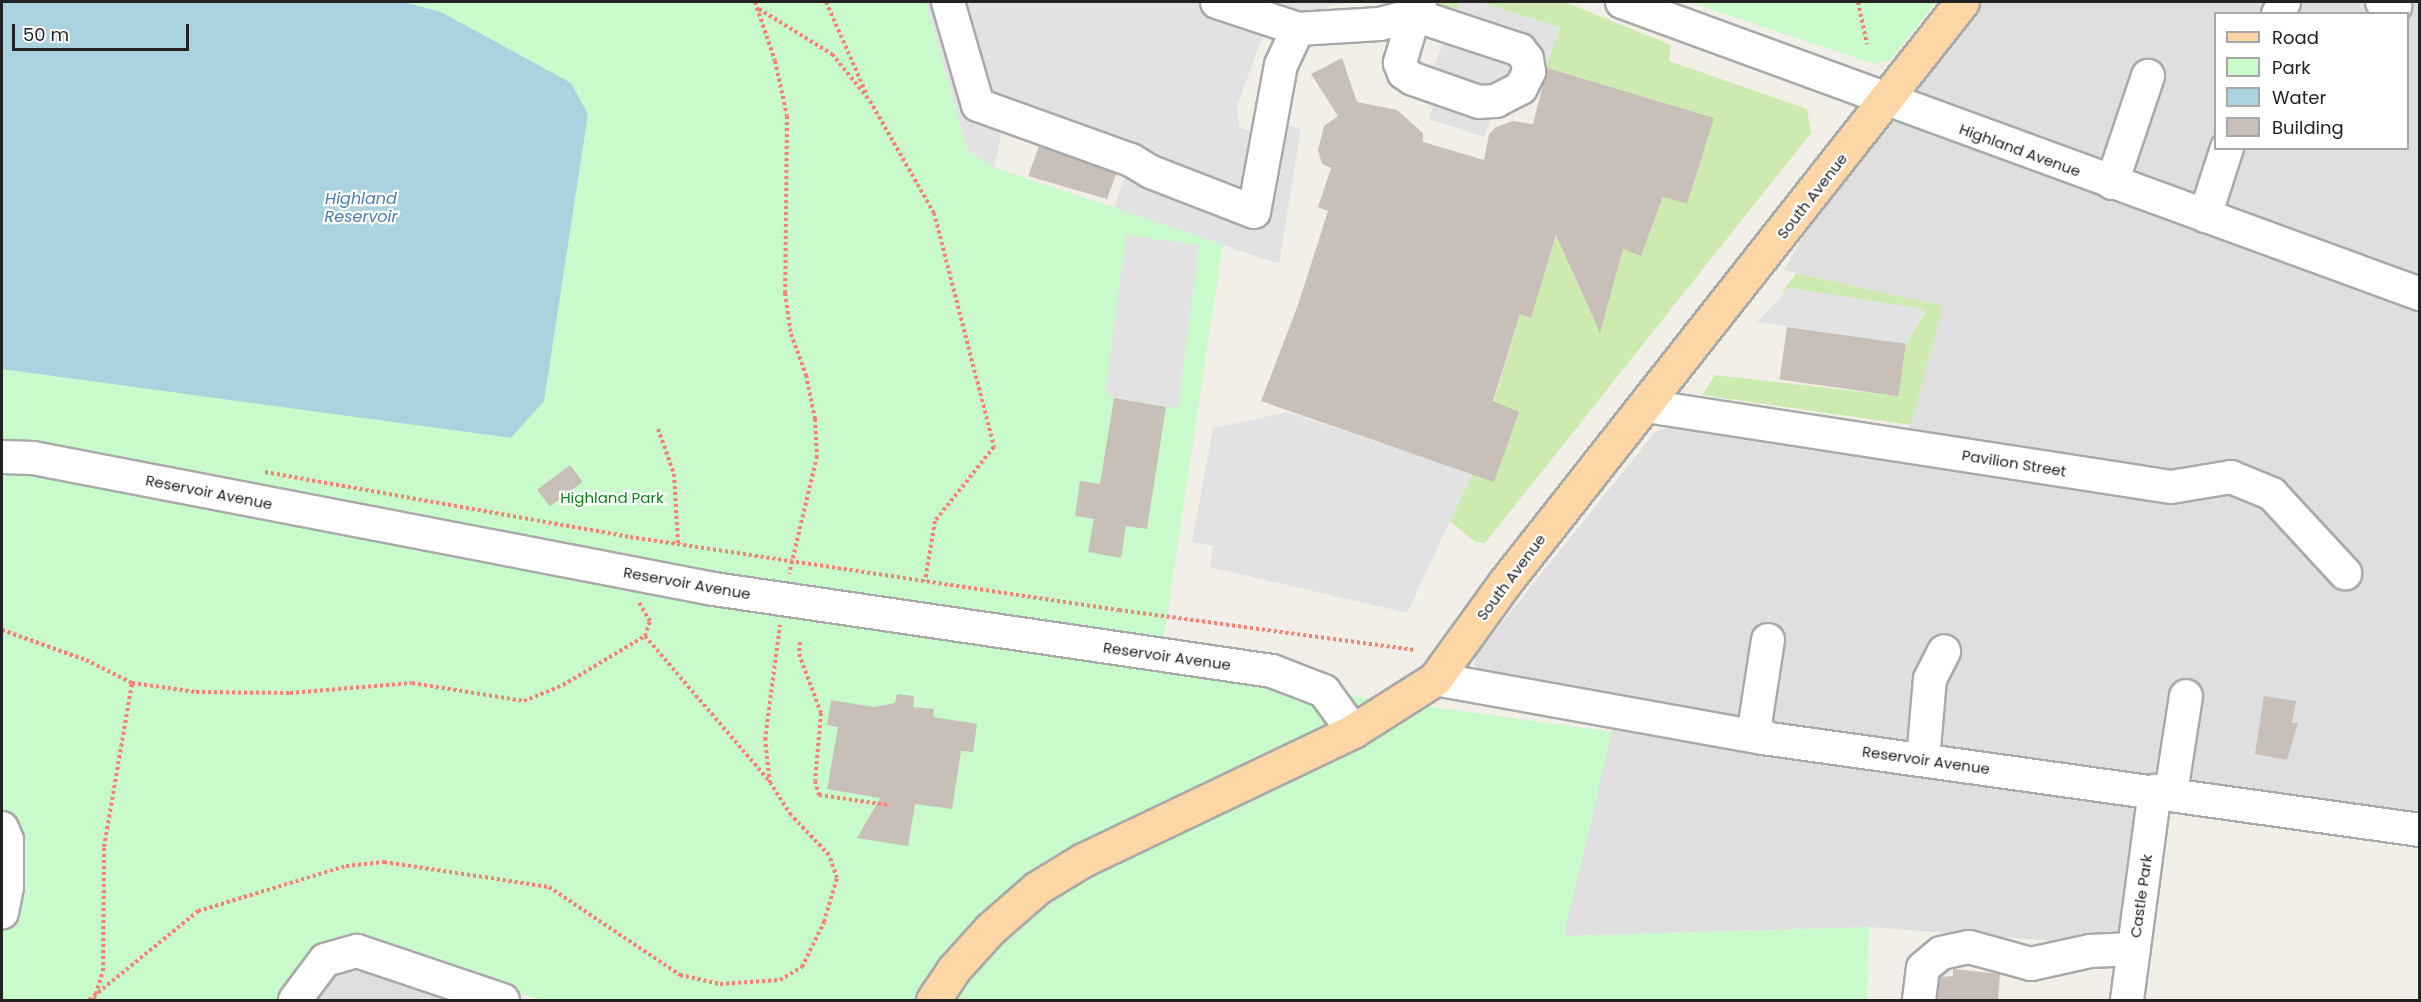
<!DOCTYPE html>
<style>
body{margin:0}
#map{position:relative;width:2421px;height:1002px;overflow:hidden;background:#f2efe9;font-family:Poppins,sans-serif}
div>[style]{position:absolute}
.residential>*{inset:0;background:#e0dfdf}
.grass>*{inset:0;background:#cdebb0}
.park>*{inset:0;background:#c8facc}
.parking>*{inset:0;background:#e2e2e2}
.water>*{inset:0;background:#aad3df}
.building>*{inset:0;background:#c7bfb8;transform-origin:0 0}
.path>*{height:4px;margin-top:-2px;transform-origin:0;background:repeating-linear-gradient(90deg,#fa8072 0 3px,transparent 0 6px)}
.roads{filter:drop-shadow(2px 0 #a9a9a9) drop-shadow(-2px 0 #a9a9a9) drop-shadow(0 2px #a9a9a9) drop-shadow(0 -2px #a9a9a9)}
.minor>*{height:32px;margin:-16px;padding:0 16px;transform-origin:16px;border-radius:16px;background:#fff}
.major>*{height:33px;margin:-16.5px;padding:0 16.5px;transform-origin:16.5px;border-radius:16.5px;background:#fcd6a4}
span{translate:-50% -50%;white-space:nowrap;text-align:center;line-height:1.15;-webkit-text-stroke:4.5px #fff;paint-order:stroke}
.street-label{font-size:15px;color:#222}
.park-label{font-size:15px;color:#0c8416}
.water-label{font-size:16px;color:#4a7aab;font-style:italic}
.frame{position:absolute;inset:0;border:3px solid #222;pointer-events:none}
.legend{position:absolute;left:2214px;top:12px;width:195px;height:138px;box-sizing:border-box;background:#fff;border:2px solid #a7a7a7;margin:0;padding:8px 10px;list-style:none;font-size:18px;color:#222}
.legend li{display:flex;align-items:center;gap:12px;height:30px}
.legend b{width:30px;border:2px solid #a7a7a7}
.scale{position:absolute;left:12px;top:24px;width:177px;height:27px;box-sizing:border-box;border:3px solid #222;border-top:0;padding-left:8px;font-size:18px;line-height:21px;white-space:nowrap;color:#222;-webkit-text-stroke:4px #fff;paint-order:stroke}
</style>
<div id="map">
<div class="residential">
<div style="clip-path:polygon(evenodd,1962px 2px,2419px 2px,2419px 830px,2155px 791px,2134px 947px,1869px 927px,1563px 936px,1618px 704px,1480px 676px,1474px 664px,1476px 655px,1656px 431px,1676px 427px,1901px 461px,1943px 306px,1784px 270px,1862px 132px,1962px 2px,2216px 14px,2408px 14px,2408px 148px,2216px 148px,2216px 14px)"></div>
<div style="clip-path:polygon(349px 964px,459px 1000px,312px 1000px,334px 971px)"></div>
</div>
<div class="grass">
<div style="clip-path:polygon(1438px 2px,1460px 2px,1456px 14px,1440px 7px)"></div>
<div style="clip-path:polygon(1480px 2px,1565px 2px,1671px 45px,1669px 61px,1807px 109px,1811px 133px,1485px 543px,1475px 542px,1450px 521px,1472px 474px,1520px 314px,1530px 318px,1558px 229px,1581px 235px,1571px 270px,1600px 332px,1623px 249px,1641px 256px,1663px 197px,1687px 204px,1713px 119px,1546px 68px,1560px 28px)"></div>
<div style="clip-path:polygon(1796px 273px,1943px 306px,1911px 425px,1702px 395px,1715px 375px,1898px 396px,1906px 344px,1926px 310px,1789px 288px,1780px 295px)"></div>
</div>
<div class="park">
<div style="clip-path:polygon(2px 2px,926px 2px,967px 150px,994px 168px,1223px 243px,1159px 669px,1612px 732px,1564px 936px,1869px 927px,1867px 1000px,541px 1000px,374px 941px,281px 1000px,2px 1000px)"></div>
<div style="clip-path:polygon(1689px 2px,1936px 2px,1890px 60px,1875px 64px)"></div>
</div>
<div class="parking">
<div style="clip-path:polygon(926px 2px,1358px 2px,1330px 5px,1326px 12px,1317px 11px,1265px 30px,1237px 106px,1239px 126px,1244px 130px,1282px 125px,1301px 128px,1279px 264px,1114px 208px,1128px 170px,1003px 127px,994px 168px,967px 150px)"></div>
<div style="clip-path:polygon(1460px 2px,1480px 2px,1560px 28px,1543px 77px,1529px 95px,1491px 119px,1484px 137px,1429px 119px,1435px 100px,1431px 74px)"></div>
<div style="clip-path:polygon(1126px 235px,1199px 245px,1178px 408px,1114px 398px,1105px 392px)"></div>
<div style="clip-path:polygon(1789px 288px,1926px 309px,1906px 344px,1757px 322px)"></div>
<div style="clip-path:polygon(1288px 412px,1472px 474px,1407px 613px,1210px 567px,1213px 546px,1192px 542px,1213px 428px)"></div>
</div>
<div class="water">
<div style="clip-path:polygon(2px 2px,404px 2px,441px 12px,571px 83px,588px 114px,544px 401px,511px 438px,2px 369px)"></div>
</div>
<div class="building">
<div style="clip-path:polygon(1342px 58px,1357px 102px,1397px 110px,1423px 133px,1423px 142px,1484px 160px,1489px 134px,1496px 127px,1513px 121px,1533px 124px,1547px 68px,1714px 118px,1687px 204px,1663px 197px,1641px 256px,1623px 249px,1600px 333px,1556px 235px,1531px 318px,1520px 314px,1493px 401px,1519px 412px,1494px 482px,1261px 401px,1298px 305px,1328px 211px,1318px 207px,1331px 168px,1322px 164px,1318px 150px,1324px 126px,1338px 116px,1311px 74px)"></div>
<div style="clip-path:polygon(1039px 146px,1116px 174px,1107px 199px,1028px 176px)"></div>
<div style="left:1787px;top:327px;width:120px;height:53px;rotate:8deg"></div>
<div style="clip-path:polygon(1114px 398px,1166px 407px,1147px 529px,1126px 526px,1121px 558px,1088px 552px,1094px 519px,1075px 516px,1080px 481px,1100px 484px)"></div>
<div style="left:570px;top:465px;width:21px;height:41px;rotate:53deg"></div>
<div style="clip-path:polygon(897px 694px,914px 696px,913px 707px,934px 709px,933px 717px,977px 724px,973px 752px,961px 751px,952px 809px,915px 804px,908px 846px,857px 838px,880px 798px,827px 789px,838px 727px,827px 725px,831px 700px,874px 707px,895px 703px)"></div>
<div style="clip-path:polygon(2264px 696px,2296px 701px,2292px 723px,2298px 723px,2287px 760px,2255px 754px)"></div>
<div style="clip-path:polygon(1953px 969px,2000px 974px,1998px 1000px,1937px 1000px,1940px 977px,1953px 976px)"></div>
</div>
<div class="path">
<div style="left:755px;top:2px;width:62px;rotate:71.3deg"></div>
<div style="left:775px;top:61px;width:56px;rotate:77.7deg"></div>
<div style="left:787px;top:116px;width:177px;rotate:90.6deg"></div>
<div style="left:785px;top:293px;width:41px;rotate:81.7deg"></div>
<div style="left:791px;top:334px;width:44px;rotate:69.9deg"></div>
<div style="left:806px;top:375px;width:45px;rotate:78.4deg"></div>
<div style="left:815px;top:419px;width:37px;rotate:87deg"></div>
<div style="left:817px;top:456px;width:121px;rotate:103.3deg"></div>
<div style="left:826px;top:2px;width:102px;rotate:66.2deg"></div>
<div style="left:1858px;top:2px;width:43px;rotate:77.9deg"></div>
<div style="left:759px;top:9px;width:86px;rotate:31.7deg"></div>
<div style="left:832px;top:54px;width:60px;rotate:51deg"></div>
<div style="left:870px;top:101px;width:129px;rotate:60.3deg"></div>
<div style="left:934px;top:213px;width:242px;rotate:75.6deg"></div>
<div style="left:994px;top:447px;width:95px;rotate:128.6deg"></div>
<div style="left:935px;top:521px;width:61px;rotate:99.5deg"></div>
<div style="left:658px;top:429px;width:48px;rotate:70.4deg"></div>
<div style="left:674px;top:474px;width:70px;rotate:86.7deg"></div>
<div style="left:265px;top:472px;width:371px;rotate:10.1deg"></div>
<div style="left:630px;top:537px;width:494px;rotate:8.5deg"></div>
<div style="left:1119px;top:610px;width:297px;rotate:7.7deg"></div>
<div style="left:2px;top:630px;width:89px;rotate:19.7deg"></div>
<div style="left:86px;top:660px;width:51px;rotate:26.6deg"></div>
<div style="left:132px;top:683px;width:65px;rotate:8deg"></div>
<div style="left:196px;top:692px;width:94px;rotate:0.6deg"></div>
<div style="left:290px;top:693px;width:122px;rotate:-4.7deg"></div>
<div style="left:412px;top:683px;width:113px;rotate:9.1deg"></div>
<div style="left:524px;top:701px;width:42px;rotate:-22.3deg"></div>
<div style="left:563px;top:685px;width:96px;rotate:-30.9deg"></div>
<div style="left:645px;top:636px;width:16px;rotate:-72deg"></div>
<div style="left:650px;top:621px;width:21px;rotate:-121deg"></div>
<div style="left:645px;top:636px;width:192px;rotate:49.4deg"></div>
<div style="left:800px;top:642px;width:12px;rotate:95deg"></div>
<div style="left:799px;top:654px;width:63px;rotate:69.6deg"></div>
<div style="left:821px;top:713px;width:68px;rotate:95deg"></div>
<div style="left:815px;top:781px;width:15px;rotate:74deg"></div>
<div style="left:819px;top:795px;width:70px;rotate:8.2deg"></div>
<div style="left:89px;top:1000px;width:141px;rotate:-39.2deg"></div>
<div style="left:198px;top:911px;width:155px;rotate:-16.9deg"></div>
<div style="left:346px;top:866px;width:38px;rotate:-6deg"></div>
<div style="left:384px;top:862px;width:167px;rotate:8.6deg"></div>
<div style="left:549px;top:887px;width:158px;rotate:33.9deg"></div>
<div style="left:680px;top:975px;width:41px;rotate:12.7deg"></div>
<div style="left:720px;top:984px;width:60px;rotate:-3.8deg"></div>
<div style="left:780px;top:980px;width:26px;rotate:-31deg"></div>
<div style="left:802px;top:967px;width:50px;rotate:-63.9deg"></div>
<div style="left:824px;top:922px;width:46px;rotate:-73.5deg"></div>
<div style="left:837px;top:878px;width:24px;rotate:-109deg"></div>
<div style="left:829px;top:855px;width:55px;rotate:-133.5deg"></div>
<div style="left:791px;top:815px;width:38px;rotate:-123deg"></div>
<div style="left:770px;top:783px;width:43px;rotate:-96.6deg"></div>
<div style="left:765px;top:740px;width:116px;rotate:-82.6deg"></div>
<div style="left:94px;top:1000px;width:30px;rotate:-73deg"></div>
<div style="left:103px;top:971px;width:124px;rotate:-89.5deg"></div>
<div style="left:104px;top:847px;width:166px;rotate:-80.3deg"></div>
</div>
<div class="roads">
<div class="minor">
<div style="left:948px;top:2px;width:107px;rotate:73.8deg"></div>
<div style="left:978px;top:105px;width:163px;rotate:19.8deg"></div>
<div style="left:1131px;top:160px;width:23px;rotate:31deg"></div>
<div style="left:1151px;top:172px;width:110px;rotate:21.2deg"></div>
<div style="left:1254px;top:212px;width:149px;rotate:-79.6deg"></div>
<div style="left:1281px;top:65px;width:40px;rotate:-65deg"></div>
<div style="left:1217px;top:2px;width:85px;rotate:18.4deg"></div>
<div style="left:1298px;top:29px;width:82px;rotate:-3.5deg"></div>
<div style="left:1380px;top:24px;width:35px;rotate:-15deg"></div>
<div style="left:1414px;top:15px;width:14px;rotate:-65deg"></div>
<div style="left:1622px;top:2px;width:850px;rotate:20.1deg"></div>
<div style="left:2382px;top:2px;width:14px;rotate:17deg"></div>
<div style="left:2278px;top:14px;width:13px;rotate:-63deg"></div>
<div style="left:1414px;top:15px;width:112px;rotate:18.3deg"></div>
<div style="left:1520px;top:50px;width:11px;rotate:52deg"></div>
<div style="left:1527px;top:59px;width:13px;rotate:81deg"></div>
<div style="left:1529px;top:72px;width:18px;rotate:117deg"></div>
<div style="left:1521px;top:88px;width:28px;rotate:153deg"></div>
<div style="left:1496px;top:101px;width:17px;rotate:177deg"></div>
<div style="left:1479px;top:102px;width:70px;rotate:-160.8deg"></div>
<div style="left:1413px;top:79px;width:11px;rotate:-146deg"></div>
<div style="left:1404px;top:73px;width:11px;rotate:-112deg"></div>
<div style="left:1400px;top:63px;width:50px;rotate:-73.7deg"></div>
<div style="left:2112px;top:183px;width:113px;rotate:-71.4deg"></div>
<div style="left:2205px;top:216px;width:71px;rotate:-72.1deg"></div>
<div style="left:1646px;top:406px;width:531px;rotate:8.77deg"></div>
<div style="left:2171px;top:487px;width:61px;rotate:-9.5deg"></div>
<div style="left:2231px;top:477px;width:44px;rotate:22.5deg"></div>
<div style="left:2272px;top:494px;width:108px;rotate:47.3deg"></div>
<div style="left:2px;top:457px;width:31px;rotate:2deg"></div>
<div style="left:33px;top:458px;width:693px;rotate:10.89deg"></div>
<div style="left:714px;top:589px;width:564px;rotate:8.36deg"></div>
<div style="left:1272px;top:671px;width:56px;rotate:21deg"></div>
<div style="left:1324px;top:691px;width:49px;rotate:54.1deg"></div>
<div style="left:1435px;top:679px;width:333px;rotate:10.2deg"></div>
<div style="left:1763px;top:738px;width:663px;rotate:7.97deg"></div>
<div style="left:1763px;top:738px;width:16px;rotate:-120deg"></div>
<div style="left:1755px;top:724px;width:85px;rotate:-81.2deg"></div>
<div style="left:1923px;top:760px;width:81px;rotate:-85.1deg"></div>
<div style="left:1930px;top:679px;width:31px;rotate:-63deg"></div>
<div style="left:2171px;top:793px;width:98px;rotate:-81.2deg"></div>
<div style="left:2px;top:828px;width:13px;rotate:67deg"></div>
<div style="left:7px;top:840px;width:47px;rotate:90deg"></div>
<div style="left:7px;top:887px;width:26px;rotate:101deg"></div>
<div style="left:295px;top:1000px;width:50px;rotate:-53.1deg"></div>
<div style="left:325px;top:960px;width:33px;rotate:-16deg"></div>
<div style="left:357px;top:951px;width:154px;rotate:18.6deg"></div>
<div style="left:1919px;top:1000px;width:32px;rotate:-83deg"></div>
<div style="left:1923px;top:968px;width:23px;rotate:-40deg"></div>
<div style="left:1941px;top:953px;width:29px;rotate:-12deg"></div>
<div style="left:1969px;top:947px;width:64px;rotate:15.3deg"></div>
<div style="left:2031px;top:964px;width:60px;rotate:-12.4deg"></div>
<div style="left:2090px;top:951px;width:44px;rotate:-2.6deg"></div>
<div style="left:2127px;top:1000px;width:211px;rotate:-82.4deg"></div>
</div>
<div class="major">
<div style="left:933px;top:1000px;width:36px;rotate:-56deg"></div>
<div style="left:953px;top:970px;width:55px;rotate:-47.9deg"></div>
<div style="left:990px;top:929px;width:62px;rotate:-41.1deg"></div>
<div style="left:1037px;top:888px;width:54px;rotate:-31.3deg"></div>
<div style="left:1083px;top:860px;width:299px;rotate:-25.5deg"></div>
<div style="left:1353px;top:731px;width:97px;rotate:-32.4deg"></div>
<div style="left:1435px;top:679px;width:121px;rotate:-54.1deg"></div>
<div style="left:1506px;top:581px;width:737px;rotate:-51.78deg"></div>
</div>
</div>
<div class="street-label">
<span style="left:2020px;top:150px;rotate:20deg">Highland Avenue</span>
<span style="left:1812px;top:196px;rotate:-52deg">South Avenue</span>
<span style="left:2014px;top:463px;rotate:9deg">Pavilion Street</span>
<span style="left:209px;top:492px;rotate:11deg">Reservoir Avenue</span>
<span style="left:1511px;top:577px;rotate:-53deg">South Avenue</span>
<span style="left:687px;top:583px;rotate:10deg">Reservoir Avenue</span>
<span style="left:1167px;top:656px;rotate:8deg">Reservoir Avenue</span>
<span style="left:1926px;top:760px;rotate:8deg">Reservoir Avenue</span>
<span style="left:2141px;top:896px;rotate:-82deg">Castle Park</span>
</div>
<div class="park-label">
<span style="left:612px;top:498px">Highland Park</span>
</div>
<div class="water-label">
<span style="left:361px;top:208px">Highland<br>Reservoir</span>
</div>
<div class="frame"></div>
<ul class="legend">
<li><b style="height:8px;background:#fcd6a4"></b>Road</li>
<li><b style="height:16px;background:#c8facc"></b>Park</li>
<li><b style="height:16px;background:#aad3df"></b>Water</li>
<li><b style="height:16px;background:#c7bfb8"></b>Building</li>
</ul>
<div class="scale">50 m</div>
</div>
